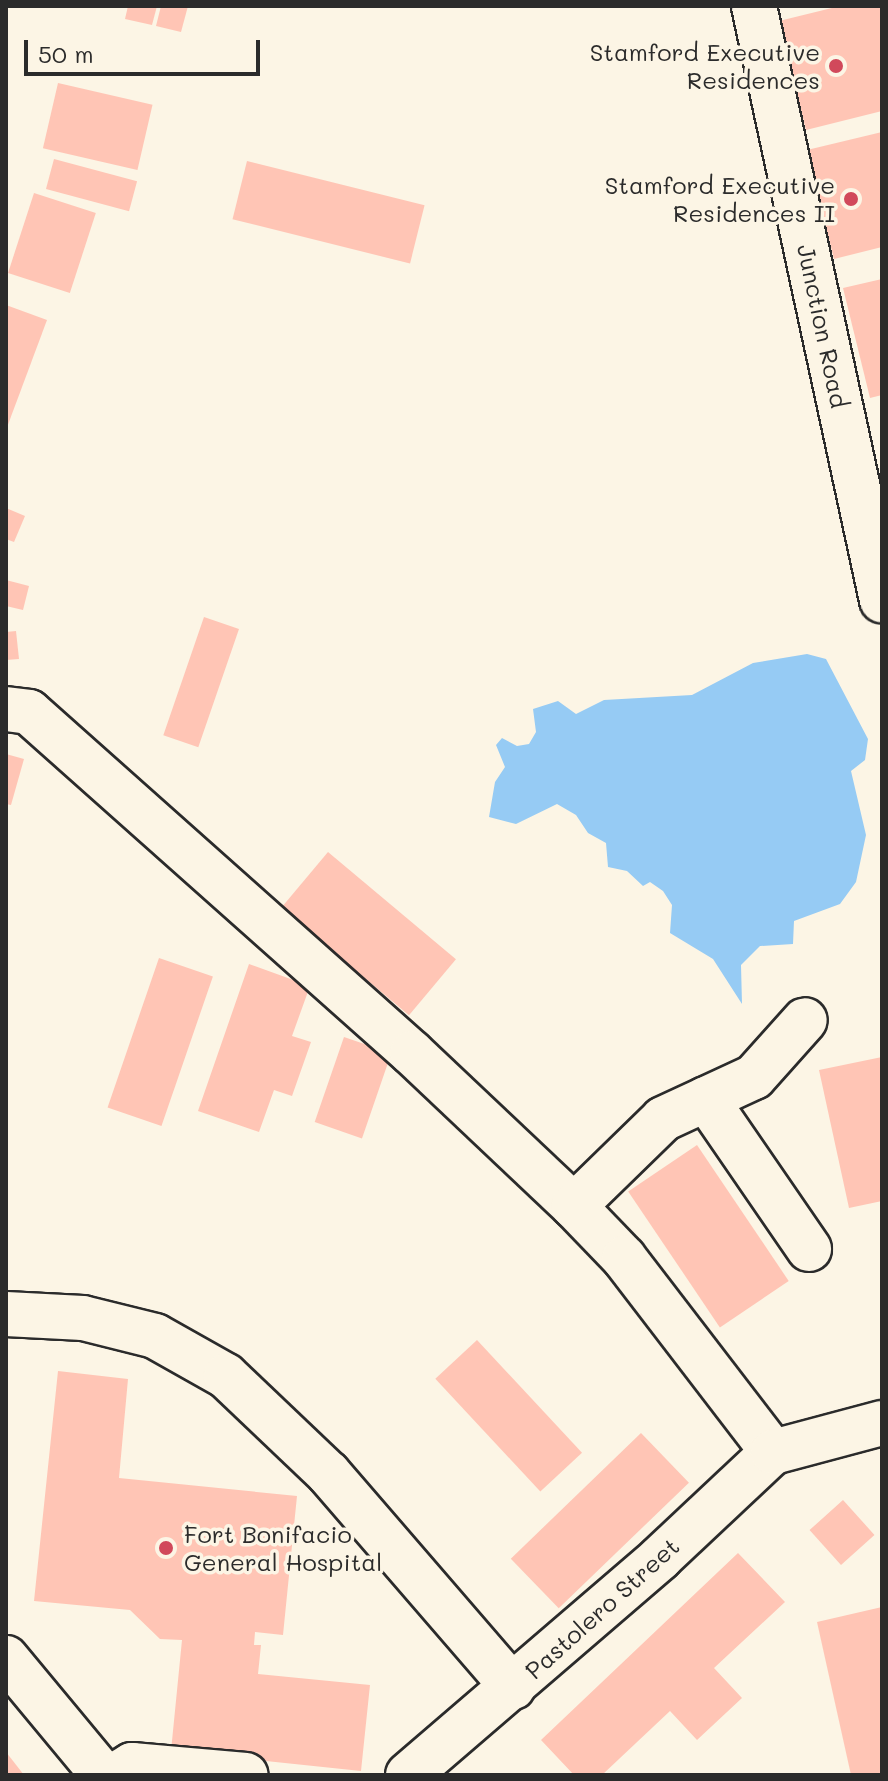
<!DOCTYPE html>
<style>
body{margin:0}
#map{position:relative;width:888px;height:1781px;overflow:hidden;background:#fcf5e5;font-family:Mali,sans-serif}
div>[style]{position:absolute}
.water>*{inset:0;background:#96cbf4}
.building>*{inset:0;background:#ffc5b5;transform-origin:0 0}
.roads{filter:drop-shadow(2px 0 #2b2b2b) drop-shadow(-2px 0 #2b2b2b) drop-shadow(0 2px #2b2b2b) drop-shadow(0 -2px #2b2b2b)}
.minor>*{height:44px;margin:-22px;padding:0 22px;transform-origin:22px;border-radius:22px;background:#fcf5e5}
.dots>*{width:22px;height:22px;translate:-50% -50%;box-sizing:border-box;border:4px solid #fcf5e5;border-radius:50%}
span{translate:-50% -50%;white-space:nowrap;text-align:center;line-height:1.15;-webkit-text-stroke:7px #fcf5e5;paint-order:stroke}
.poi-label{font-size:24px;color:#2b2b2b}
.right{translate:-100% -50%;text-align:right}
.left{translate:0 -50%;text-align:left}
.street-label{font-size:24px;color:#2b2b2b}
.frame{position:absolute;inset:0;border:8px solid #2b2b2b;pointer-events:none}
.scale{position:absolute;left:24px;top:40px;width:236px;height:36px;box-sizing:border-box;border:4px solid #2b2b2b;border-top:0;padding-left:10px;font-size:24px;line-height:28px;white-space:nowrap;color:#2b2b2b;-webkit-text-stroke:6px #fcf5e5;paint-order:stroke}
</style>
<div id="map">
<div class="water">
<div style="clip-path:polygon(807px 654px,826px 659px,868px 739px,865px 760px,851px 771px,866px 835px,856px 882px,840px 904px,794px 921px,793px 944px,760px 946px,741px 965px,742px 1004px,713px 959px,670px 933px,672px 905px,663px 891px,650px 882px,643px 886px,627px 871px,608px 867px,606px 843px,588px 833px,576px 815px,557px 804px,516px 824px,489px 817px,495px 782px,505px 767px,496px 745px,502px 738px,517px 746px,529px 744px,536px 732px,533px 709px,558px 701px,576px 714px,604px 700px,692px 695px,753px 663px)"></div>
</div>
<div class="building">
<div style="clip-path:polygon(128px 6px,157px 6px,152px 25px,125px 19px)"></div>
<div style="clip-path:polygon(161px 6px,188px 6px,181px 32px,156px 26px)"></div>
<div style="clip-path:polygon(840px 6px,882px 6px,882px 111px,806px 130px,779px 21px)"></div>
<div style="left:58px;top:83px;width:97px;height:67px;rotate:13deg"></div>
<div style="clip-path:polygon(882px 132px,882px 247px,834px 259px,807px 150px)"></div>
<div style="left:54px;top:159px;width:86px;height:31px;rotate:15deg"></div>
<div style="left:247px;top:161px;width:183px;height:60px;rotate:14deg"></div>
<div style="left:34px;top:193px;width:65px;height:84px;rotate:18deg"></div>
<div style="clip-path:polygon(882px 279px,882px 395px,870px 398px,843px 288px)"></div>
<div style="clip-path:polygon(6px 305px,47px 320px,6px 430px)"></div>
<div style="clip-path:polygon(6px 508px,25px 516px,14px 542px,6px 539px)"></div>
<div style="clip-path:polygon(6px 580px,29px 586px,23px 610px,6px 606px)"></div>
<div style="left:204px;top:617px;width:37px;height:125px;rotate:19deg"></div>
<div style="clip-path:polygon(16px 631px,19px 659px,6px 660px,6px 632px)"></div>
<div style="clip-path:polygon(6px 754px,24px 759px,11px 805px,6px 804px)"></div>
<div style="left:328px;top:852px;width:167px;height:73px;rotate:40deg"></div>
<div style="left:159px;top:958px;width:57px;height:158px;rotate:19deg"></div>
<div style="clip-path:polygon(249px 964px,310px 986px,292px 1036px,311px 1042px,292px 1096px,274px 1090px,259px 1132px,198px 1111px)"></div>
<div style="left:344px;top:1037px;width:50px;height:90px;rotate:19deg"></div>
<div style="clip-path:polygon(882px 1057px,882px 1201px,849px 1208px,819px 1070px)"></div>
<div style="left:697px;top:1145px;width:164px;height:83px;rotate:56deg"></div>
<div style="left:477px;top:1340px;width:154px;height:57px;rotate:47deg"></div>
<div style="clip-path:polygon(58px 1371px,128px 1379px,119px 1478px,297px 1496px,283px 1635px,255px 1632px,254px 1645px,261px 1645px,258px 1674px,370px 1685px,361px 1771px,171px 1751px,182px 1640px,160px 1639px,130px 1610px,34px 1601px)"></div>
<div style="left:641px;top:1433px;width:69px;height:181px;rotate:46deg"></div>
<div style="left:843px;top:1500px;width:47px;height:45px;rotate:48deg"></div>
<div style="clip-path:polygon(738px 1553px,785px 1602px,714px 1668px,742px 1698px,697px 1740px,670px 1711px,602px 1775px,574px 1775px,541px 1740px)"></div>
<div style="clip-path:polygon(882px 1607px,882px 1775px,851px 1775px,817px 1622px)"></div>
<div style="clip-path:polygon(6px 1752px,24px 1775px,6px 1775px)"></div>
</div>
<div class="roads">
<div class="minor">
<div style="left:754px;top:6px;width:608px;rotate:77.84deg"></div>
<div style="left:6px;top:709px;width:23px;rotate:7deg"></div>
<div style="left:29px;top:712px;width:513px;rotate:41.68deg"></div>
<div style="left:412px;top:1053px;width:223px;rotate:43.4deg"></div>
<div style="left:574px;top:1206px;width:72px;rotate:46.1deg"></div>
<div style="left:624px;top:1258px;width:245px;rotate:52.5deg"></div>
<div style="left:706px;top:1099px;width:182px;rotate:55.5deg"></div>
<div style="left:574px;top:1206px;width:124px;rotate:-44.3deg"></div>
<div style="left:663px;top:1119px;width:100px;rotate:-24.8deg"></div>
<div style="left:754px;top:1077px;width:76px;rotate:-48.2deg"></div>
<div style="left:6px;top:1314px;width:77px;rotate:3deg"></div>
<div style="left:83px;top:1318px;width:74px;rotate:14deg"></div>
<div style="left:155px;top:1336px;width:81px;rotate:29.4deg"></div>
<div style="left:226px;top:1376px;width:141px;rotate:43.6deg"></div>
<div style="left:328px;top:1473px;width:283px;rotate:49.2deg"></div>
<div style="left:6px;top:1658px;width:152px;rotate:50.3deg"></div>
<div style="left:116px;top:1775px;width:19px;rotate:-32deg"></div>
<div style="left:132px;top:1765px;width:114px;rotate:5deg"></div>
<div style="left:408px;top:1775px;width:333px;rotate:-40.7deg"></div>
<div style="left:660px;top:1558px;width:155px;rotate:-43.2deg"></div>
<div style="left:773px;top:1452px;width:113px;rotate:-14.9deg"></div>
</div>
</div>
<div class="dots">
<div style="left:836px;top:66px;background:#d1495b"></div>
<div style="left:851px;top:199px;background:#d1495b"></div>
<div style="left:166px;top:1548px;background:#d1495b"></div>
</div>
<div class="poi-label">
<span class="right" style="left:820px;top:66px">Stamford Executive<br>Residences</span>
<span class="right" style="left:835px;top:199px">Stamford Executive<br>Residences II</span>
<span class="left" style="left:184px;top:1548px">Fort Bonifacio<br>General Hospital</span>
</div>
<div class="street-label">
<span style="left:823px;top:326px;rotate:78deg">Junction Road</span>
<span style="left:602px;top:1608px;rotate:-42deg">Pastolero Street</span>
</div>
<div class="frame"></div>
<div class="scale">50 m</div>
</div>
